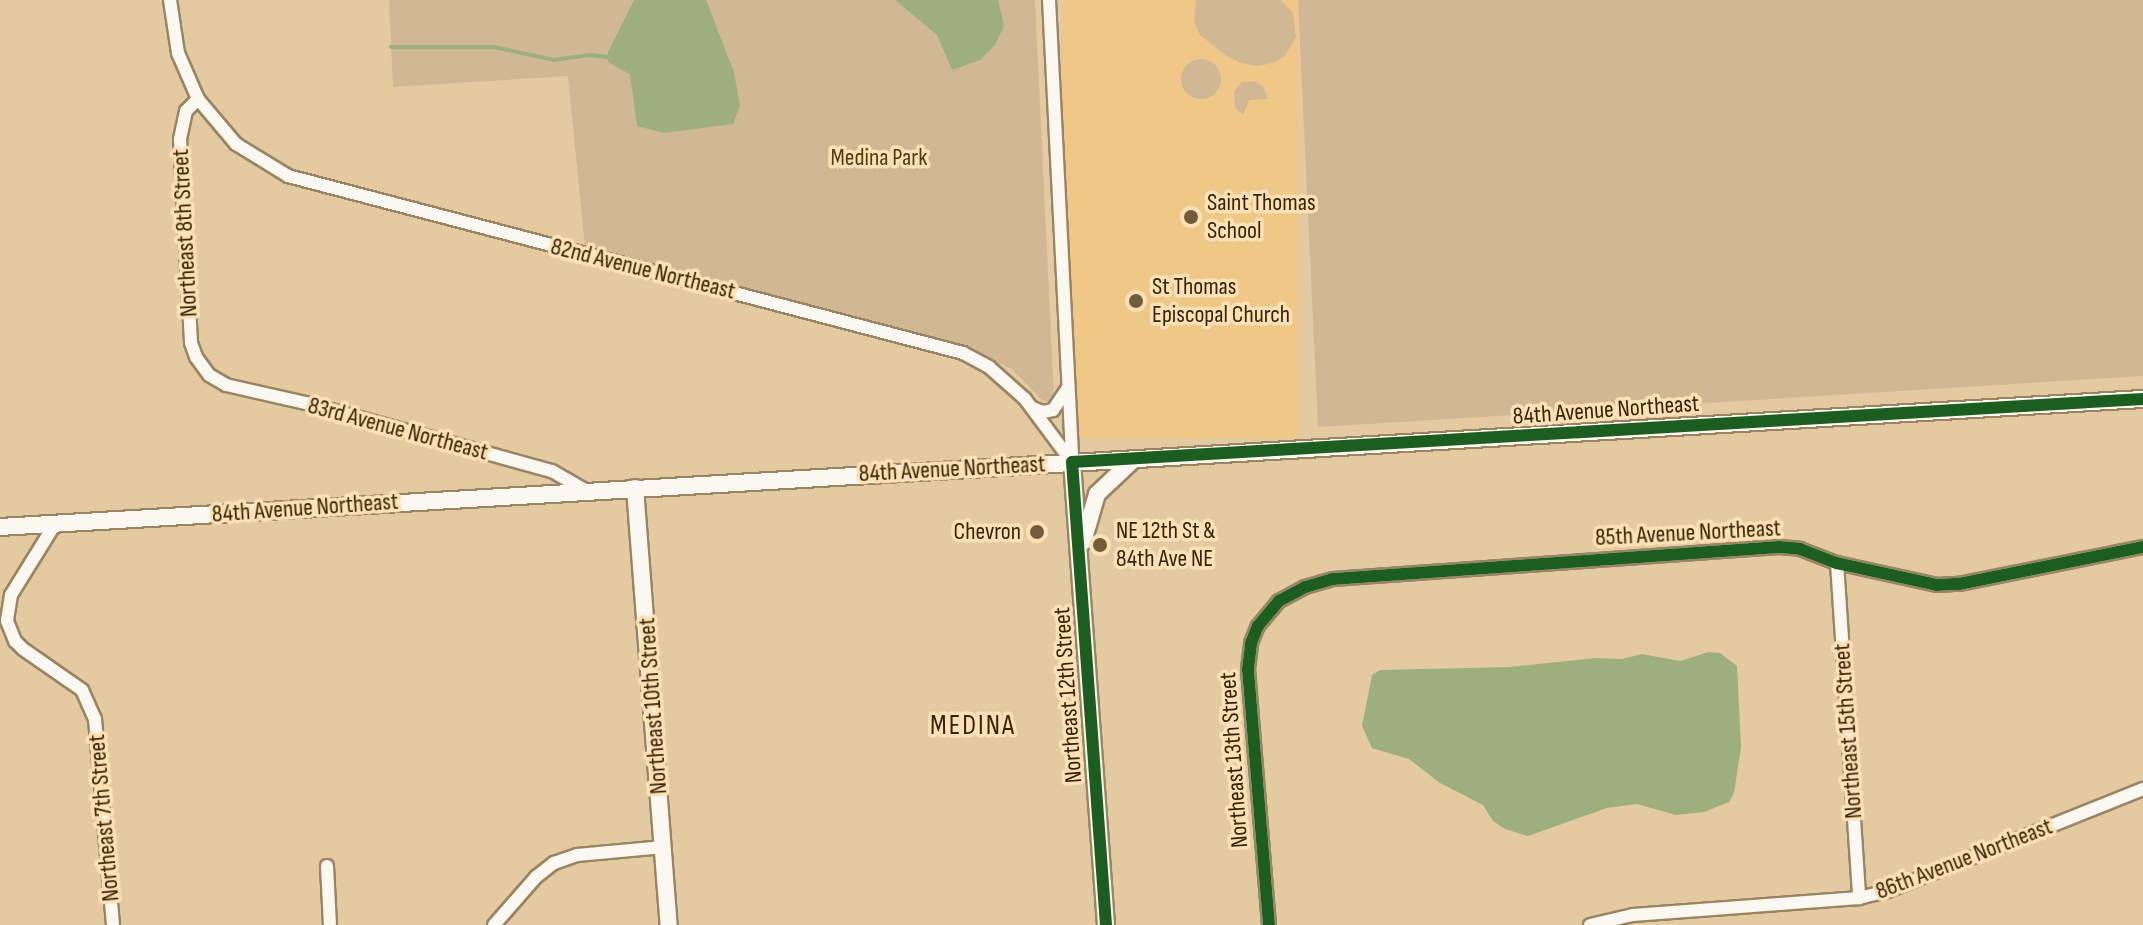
<!DOCTYPE html>
<style>
body{margin:0}
#map{position:relative;width:2143px;height:925px;overflow:hidden;background:#e4caa1;font-family:"Sofia Sans Condensed",sans-serif}
div>[style]{position:absolute}
.built>*{inset:0;background:#efc787;transform-origin:0 0}
.green>*{inset:0;background:#d0b894}
.round{border-radius:50%}
.water>*{inset:0;background:#9daf7f}
.stream>*{height:4px;margin:-2px;padding:0 2px;transform-origin:2px;border-radius:2px;background:#9daf7f}
.roads{filter:drop-shadow(2px 0 #998561) drop-shadow(-2px 0 #998561) drop-shadow(0 2px #998561) drop-shadow(0 -2px #998561)}
.street>*{height:12px;margin:-6px;padding:0 6px;transform-origin:6px;border-radius:6px;background:#fbf7f1}
.secondary>*{height:16px;margin:-8px;padding:0 8px;transform-origin:8px;border-radius:8px;background:#fbf7f1}
.cycleway>*{height:12px;margin:-6px;padding:0 6px;transform-origin:6px;border-radius:6px;background:#1b5e20}
.dots>*{width:22px;height:22px;translate:-50% -50%;box-sizing:border-box;border:4px solid #fde1b6;border-radius:50%}
span{translate:-50% -50%;white-space:nowrap;text-align:center;line-height:1.15;-webkit-text-stroke:7px #fde1b6;paint-order:stroke}
.park-label{font-size:24px;color:#533b0f}
.poi-label{font-size:24px;color:#352303}
.left{translate:0 -50%;text-align:left}
.right{translate:-100% -50%;text-align:right}
.street-label{font-size:24px;color:#352303}
.quarter-label{font-size:28px;color:#352303;letter-spacing:2px}
</style>
<div id="map">
<div class="built">
<div style="left:1062px;top:0;width:236px;height:438px"></div>
</div>
<div class="green">
<div style="clip-path:polygon(389px 0,1035px 0,1054px 398px,1049px 402px,1042px 400px,1012px 369px,950px 341px,585px 247px,568px 76px,393px 87px)"></div>
<div style="clip-path:polygon(1196px 0,1281px 0,1293px 13px,1296px 37px,1284px 57px,1272px 63px,1259px 66px,1241px 63px,1225px 55px,1200px 35px,1194px 22px)"></div>
<div style="clip-path:polygon(1298px 0,2143px 0,2143px 376px,1318px 427px)"></div>
<div class="round" style="left:1181px;top:59px;width:40px;height:40px"></div>
<div style="clip-path:polygon(1254px 81px,1264px 87px,1268px 99px,1249px 100px,1243px 115px,1235px 107px,1234px 91px,1242px 82px)"></div>
</div>
<div class="water">
<div style="clip-path:polygon(634px 0,706px 0,734px 72px,740px 106px,733px 124px,664px 133px,637px 126px,630px 74px,608px 62px,608px 52px)"></div>
<div style="clip-path:polygon(895px 0,998px 0,1004px 26px,995px 45px,980px 60px,952px 70px,937px 35px)"></div>
<div style="clip-path:polygon(1709px 652px,1720px 653px,1737px 666px,1741px 747px,1734px 793px,1729px 802px,1704px 812px,1676px 815px,1637px 804px,1607px 808px,1528px 836px,1505px 829px,1493px 821px,1483px 805px,1440px 783px,1409px 759px,1372px 748px,1362px 726px,1372px 675px,1380px 670px,1509px 667px,1596px 658px,1622px 659px,1642px 654px,1680px 661px)"></div>
</div>
<div class="stream">
<div style="left:391px;top:47px;width:103px"></div>
<div style="left:494px;top:47px;width:61px;rotate:12.2deg"></div>
<div style="left:554px;top:60px;width:35px;rotate:-8deg"></div>
<div style="left:589px;top:55px;width:19px;rotate:6deg"></div>
</div>
<div class="roads">
<div class="street">
<div style="left:170px;top:0;width:54px;rotate:81.4deg"></div>
<div style="left:178px;top:53px;width:50px;rotate:66.5deg"></div>
<div style="left:198px;top:99px;width:59px;rotate:49.8deg"></div>
<div style="left:236px;top:144px;width:61px;rotate:31.6deg"></div>
<div style="left:288px;top:176px;width:698px;rotate:14.69deg"></div>
<div style="left:963px;top:353px;width:30px;rotate:28deg"></div>
<div style="left:989px;top:367px;width:48px;rotate:41.6deg"></div>
<div style="left:1025px;top:399px;width:79px;rotate:53.3deg"></div>
<div style="left:1049px;top:0;width:461px;rotate:87.1deg"></div>
<div style="left:198px;top:99px;width:17px;rotate:135deg"></div>
<div style="left:186px;top:111px;width:29px;rotate:102deg"></div>
<div style="left:180px;top:139px;width:204px;rotate:86.9deg"></div>
<div style="left:191px;top:343px;width:15px;rotate:70deg"></div>
<div style="left:196px;top:357px;width:22px;rotate:54deg"></div>
<div style="left:209px;top:375px;width:20px;rotate:30deg"></div>
<div style="left:226px;top:385px;width:82px;rotate:12.7deg"></div>
<div style="left:306px;top:403px;width:255px;rotate:15.5deg"></div>
<div style="left:552px;top:471px;width:38px;rotate:30deg"></div>
<div style="left:1032px;top:408px;width:12px;rotate:20deg"></div>
<div style="left:1043px;top:412px;width:10px;rotate:-11deg"></div>
<div style="left:1053px;top:410px;width:27px;rotate:-56deg"></div>
<div style="left:55px;top:524px;width:84px;rotate:121.8deg"></div>
<div style="left:11px;top:595px;width:26px;rotate:99deg"></div>
<div style="left:7px;top:621px;width:22px;rotate:68deg"></div>
<div style="left:15px;top:641px;width:11px;rotate:45deg"></div>
<div style="left:23px;top:649px;width:72px;rotate:34.8deg"></div>
<div style="left:82px;top:690px;width:32px;rotate:66deg"></div>
<div style="left:95px;top:719px;width:207px;rotate:85deg"></div>
<div style="left:1837px;top:563px;width:336px;rotate:86.2deg"></div>
<div style="left:327px;top:866px;width:59px;rotate:87.1deg"></div>
<div style="left:494px;top:925px;width:64px;rotate:-48.8deg"></div>
<div style="left:536px;top:877px;width:23px;rotate:-38deg"></div>
<div style="left:554px;top:863px;width:24px;rotate:-19deg"></div>
<div style="left:577px;top:855px;width:87px;rotate:-5.3deg"></div>
<div style="left:1269px;top:925px;width:257px;rotate:-94.7deg"></div>
<div style="left:1248px;top:669px;width:26px;rotate:-83deg"></div>
<div style="left:1251px;top:643px;width:18px;rotate:-68deg"></div>
<div style="left:1258px;top:626px;width:33px;rotate:-50deg"></div>
<div style="left:1279px;top:601px;width:30px;rotate:-28deg"></div>
<div style="left:1305px;top:587px;width:29px;rotate:-16deg"></div>
<div style="left:1333px;top:579px;width:447px;rotate:-4.1deg"></div>
<div style="left:1779px;top:547px;width:21px;rotate:5deg"></div>
<div style="left:1800px;top:549px;width:40px;rotate:21deg"></div>
<div style="left:1837px;top:563px;width:102px;rotate:12.4deg"></div>
<div style="left:1937px;top:585px;width:22px;rotate:-3deg"></div>
<div style="left:1959px;top:584px;width:188px;rotate:-11.4deg"></div>
<div style="left:1590px;top:925px;width:44px;rotate:-13.1deg"></div>
<div style="left:1633px;top:915px;width:227px;rotate:-4.3deg"></div>
<div style="left:1859px;top:898px;width:30px;rotate:-14deg"></div>
<div style="left:1888px;top:891px;width:275px;rotate:-21.8deg"></div>
</div>
<div class="secondary">
<div style="left:1072px;top:462px;width:464px;rotate:85.8deg"></div>
<div style="left:635px;top:488px;width:438px;rotate:85.6deg"></div>
<div style="left:0;top:527px;width:2147px;rotate:-3.42deg"></div>
<div style="left:1083px;top:542px;width:50px;rotate:-73.7deg"></div>
<div style="left:1097px;top:494px;width:50px;rotate:-43.4deg"></div>
</div>
</div>
<div class="cycleway">
<div style="left:1106px;top:925px;width:464px;rotate:-94.2deg"></div>
<div style="left:1072px;top:462px;width:1073px;rotate:-3.37deg"></div>
<div style="left:1269px;top:925px;width:257px;rotate:-94.7deg"></div>
<div style="left:1248px;top:669px;width:26px;rotate:-83deg"></div>
<div style="left:1251px;top:643px;width:18px;rotate:-68deg"></div>
<div style="left:1258px;top:626px;width:33px;rotate:-50deg"></div>
<div style="left:1279px;top:601px;width:30px;rotate:-28deg"></div>
<div style="left:1305px;top:587px;width:29px;rotate:-16deg"></div>
<div style="left:1333px;top:579px;width:447px;rotate:-4.1deg"></div>
<div style="left:1779px;top:547px;width:21px;rotate:5deg"></div>
<div style="left:1800px;top:549px;width:40px;rotate:21deg"></div>
<div style="left:1837px;top:563px;width:102px;rotate:12.4deg"></div>
<div style="left:1937px;top:585px;width:22px;rotate:-3deg"></div>
<div style="left:1959px;top:584px;width:188px;rotate:-11.4deg"></div>
</div>
<div class="dots">
<div style="left:1191px;top:217px;background:#725d3a"></div>
<div style="left:1136px;top:301px;background:#725d3a"></div>
<div style="left:1037px;top:532px;background:#725d3a"></div>
<div style="left:1100px;top:545px;background:#725d3a"></div>
</div>
<div class="park-label">
<span style="left:879px;top:158px">Medina Park</span>
</div>
<div class="poi-label">
<span class="left" style="left:1207px;top:217px">Saint Thomas<br>School</span>
<span class="left" style="left:1152px;top:301px">St Thomas<br>Episcopal Church</span>
<span class="left" style="left:1116px;top:545px">NE 12th St &amp;<br>84th Ave NE</span>
<span class="right" style="left:1021px;top:532px">Chevron</span>
</div>
<div class="street-label">
<span style="left:185px;top:233px;rotate:-93deg">Northeast 8th Street</span>
<span style="left:643px;top:269px;rotate:14deg">82nd Avenue Northeast</span>
<span style="left:1606px;top:410px;rotate:-4deg">84th Avenue Northeast</span>
<span style="left:398px;top:429px;rotate:15deg">83rd Avenue Northeast</span>
<span style="left:952px;top:469px;rotate:-3deg">84th Avenue Northeast</span>
<span style="left:305px;top:508px;rotate:-4deg">84th Avenue Northeast</span>
<span style="left:1688px;top:533px;rotate:-3deg">85th Avenue Northeast</span>
<span style="left:1068px;top:695px;rotate:-94deg">Northeast 12th Street</span>
<span style="left:653px;top:706px;rotate:-94deg">Northeast 10th Street</span>
<span style="left:1848px;top:731px;rotate:-94deg">Northeast 15th Street</span>
<span style="left:1234px;top:760px;rotate:-94deg">Northeast 13th Street</span>
<span style="left:104px;top:818px;rotate:-95deg">Northeast 7th Street</span>
<span style="left:1964px;top:859px;rotate:-21deg">86th Avenue Northeast</span>
</div>
<div class="quarter-label">
<span style="left:973px;top:726px">MEDINA</span>
</div>
</div>
